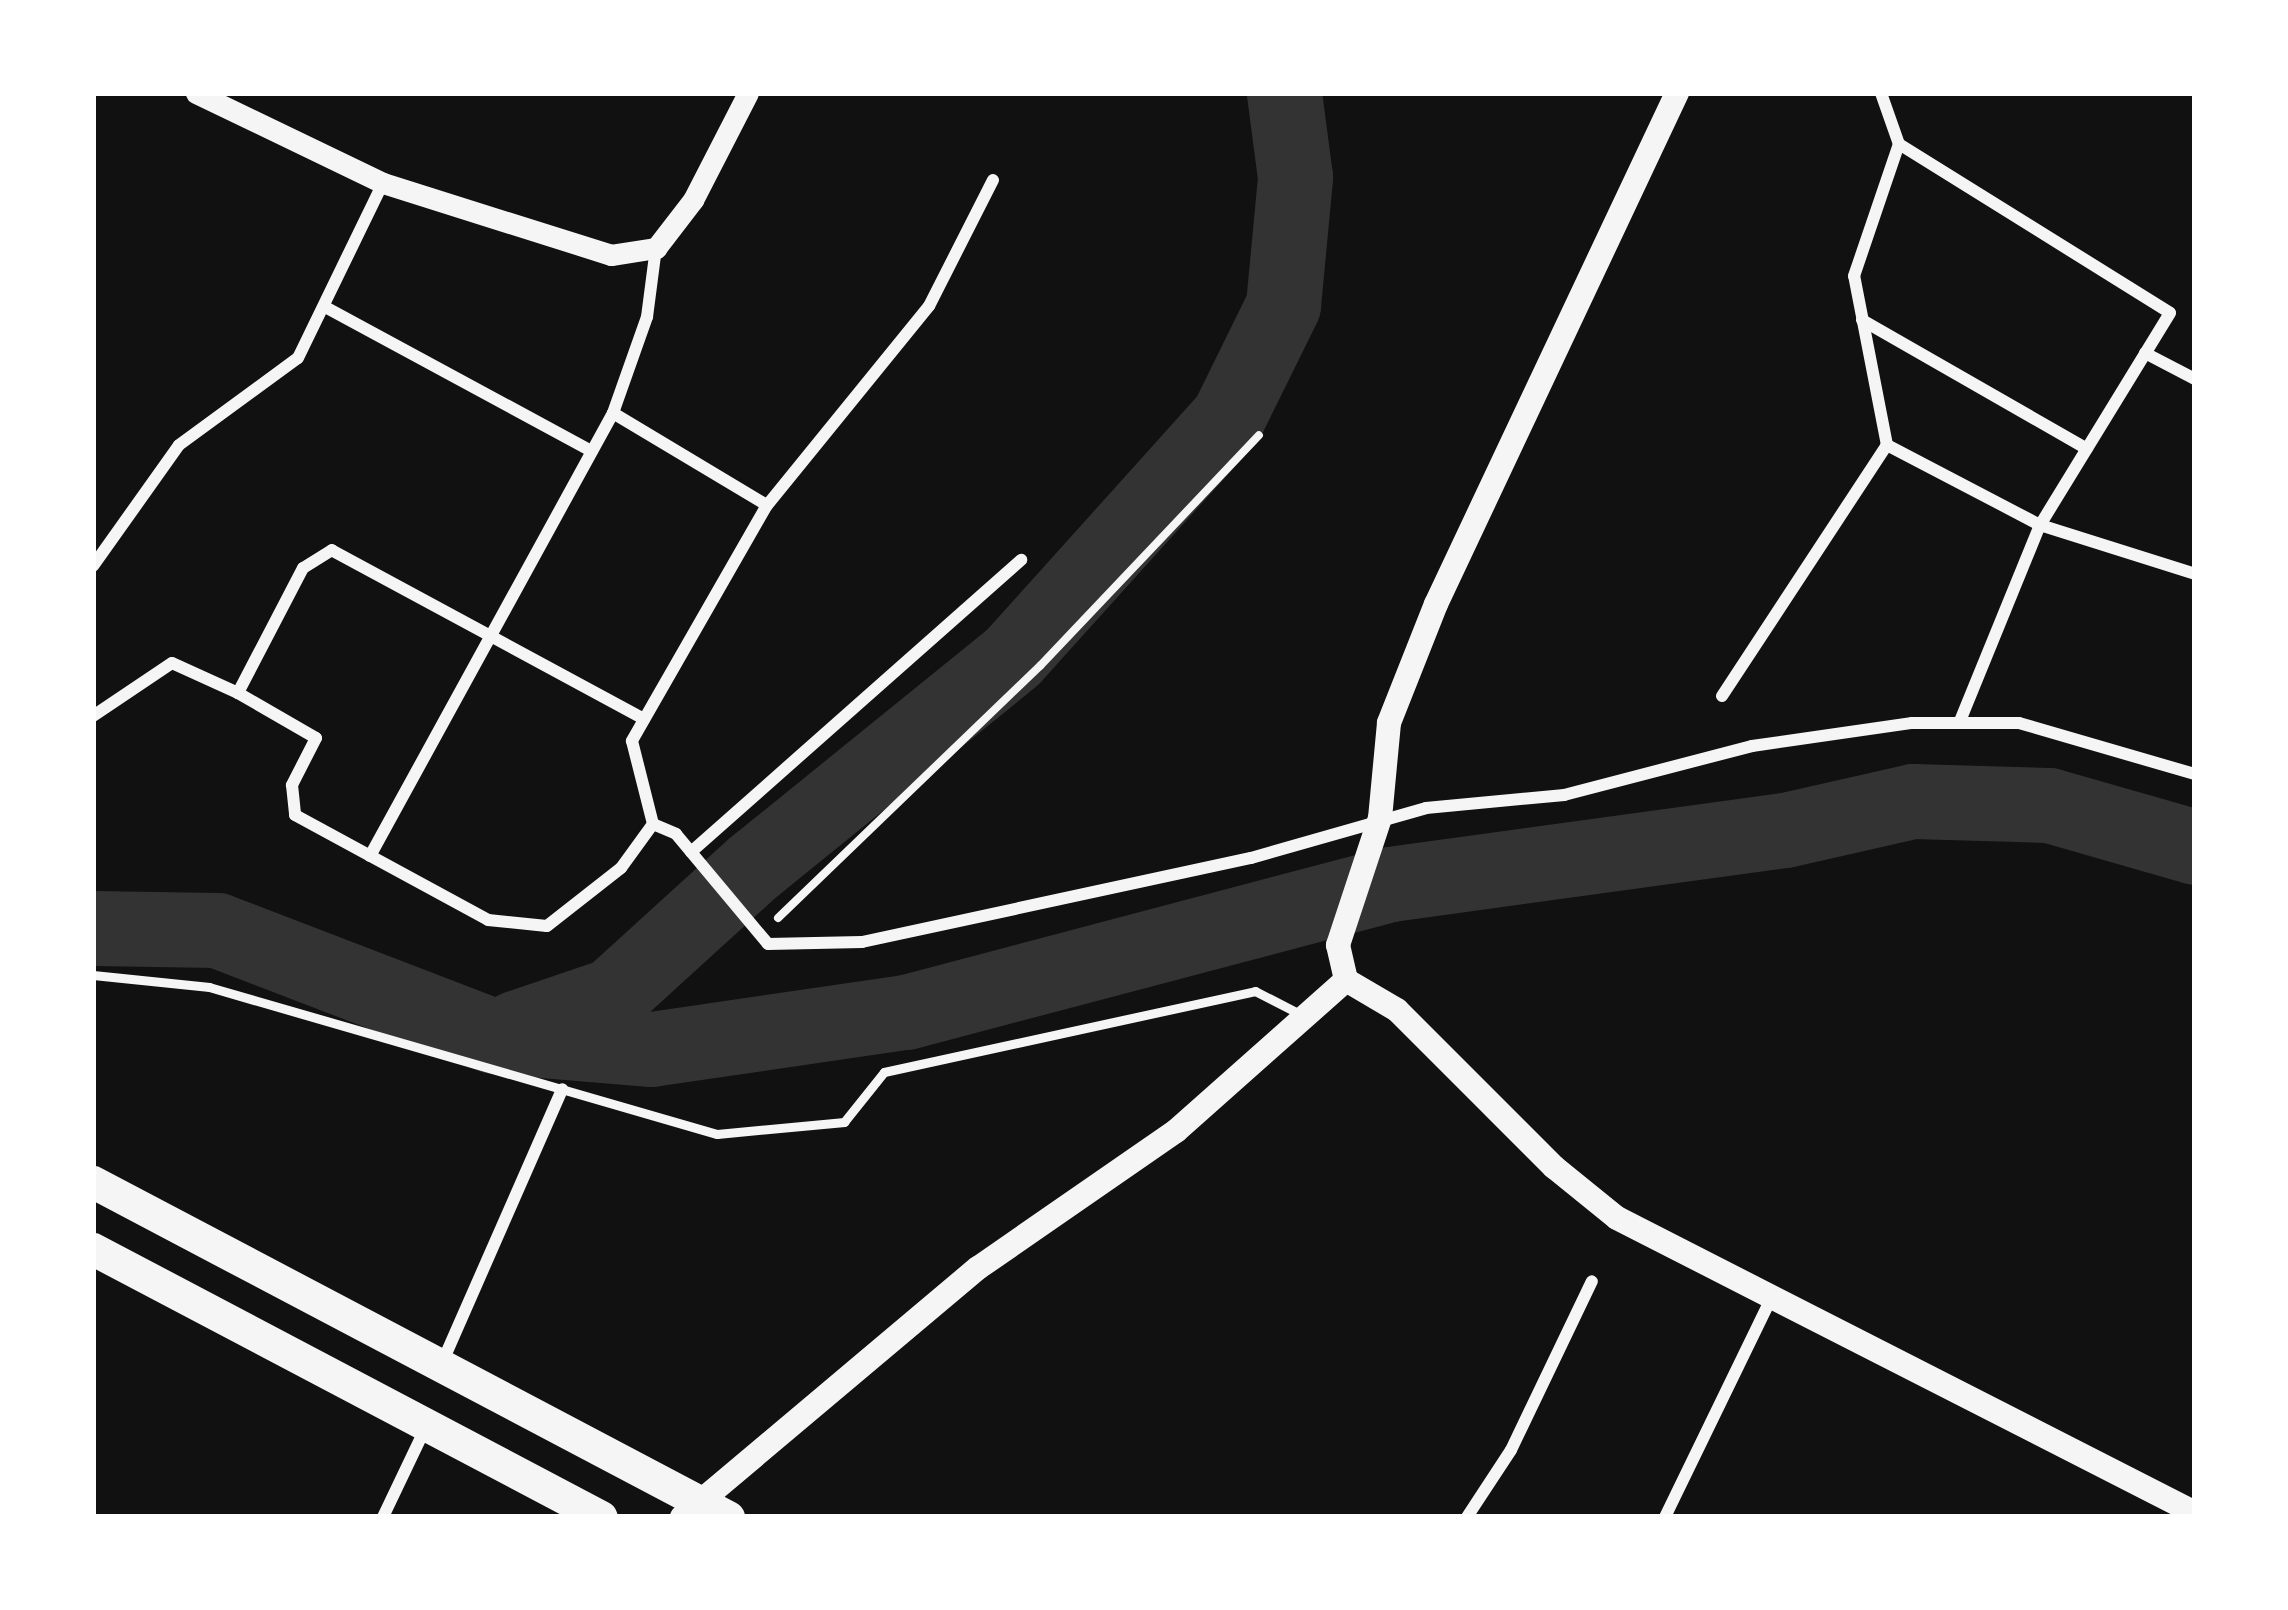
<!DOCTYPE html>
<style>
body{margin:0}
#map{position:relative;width:2288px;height:1610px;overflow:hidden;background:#111;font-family:Georgia,serif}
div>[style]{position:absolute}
.river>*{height:75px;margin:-37.5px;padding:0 37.5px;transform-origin:37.5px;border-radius:37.5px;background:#333}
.path>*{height:8px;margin:-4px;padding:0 4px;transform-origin:4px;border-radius:4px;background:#f5f5f5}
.service>*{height:9px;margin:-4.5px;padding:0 4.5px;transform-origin:4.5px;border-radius:4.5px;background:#f5f5f5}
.minor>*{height:12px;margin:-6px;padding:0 6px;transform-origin:6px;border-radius:6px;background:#f5f5f5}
.tertiary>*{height:21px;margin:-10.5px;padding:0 10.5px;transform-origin:10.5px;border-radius:10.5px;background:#f5f5f5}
.secondary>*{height:24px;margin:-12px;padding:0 12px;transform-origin:12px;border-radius:12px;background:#f5f5f5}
.trunk>*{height:33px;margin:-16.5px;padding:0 16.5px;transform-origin:16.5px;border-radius:16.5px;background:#f5f5f5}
span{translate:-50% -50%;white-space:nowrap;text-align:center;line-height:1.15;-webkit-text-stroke:9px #fff;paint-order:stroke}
.frame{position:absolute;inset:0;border:96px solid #fff;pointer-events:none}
</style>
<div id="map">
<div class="river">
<div style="left:93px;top:928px;width:124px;rotate:0.9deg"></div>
<div style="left:217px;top:930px;width:296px;rotate:21deg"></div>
<div style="left:493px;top:1036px;width:159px;rotate:4.7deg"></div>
<div style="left:651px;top:1049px;width:258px;rotate:-8.3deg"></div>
<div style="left:906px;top:1012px;width:501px;rotate:-14.81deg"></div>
<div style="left:1390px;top:884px;width:399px;rotate:-7.8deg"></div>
<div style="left:1785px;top:830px;width:131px;rotate:-12.8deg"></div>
<div style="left:1913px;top:801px;width:136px;rotate:1.7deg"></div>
<div style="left:2049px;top:805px;width:152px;rotate:16deg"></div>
<div style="left:515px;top:1028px;width:102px;rotate:-18.8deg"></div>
<div style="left:612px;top:995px;width:192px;rotate:-42.3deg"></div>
<div style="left:754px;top:866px;width:333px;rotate:-39deg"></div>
<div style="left:1013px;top:656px;width:321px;rotate:-48deg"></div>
<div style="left:1228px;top:417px;width:125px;rotate:-63.8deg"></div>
<div style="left:1283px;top:305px;width:129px;rotate:-84.6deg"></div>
<div style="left:1295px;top:177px;width:85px;rotate:-97.5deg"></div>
</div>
<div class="path">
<div style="left:778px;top:918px;width:364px;rotate:-43.9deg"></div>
<div style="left:1040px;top:666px;width:318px;rotate:-46.5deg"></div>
</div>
<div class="service">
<div style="left:93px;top:975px;width:117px;rotate:5.9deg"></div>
<div style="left:209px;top:987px;width:529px;rotate:16.14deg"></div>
<div style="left:717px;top:1134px;width:128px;rotate:-5.4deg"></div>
<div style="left:844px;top:1122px;width:64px;rotate:-51.3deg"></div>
<div style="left:884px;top:1072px;width:380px;rotate:-12.3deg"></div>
<div style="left:1255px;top:991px;width:53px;rotate:27.1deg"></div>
</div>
<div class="minor">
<div style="left:1881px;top:93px;width:54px;rotate:70.6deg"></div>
<div style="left:1899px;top:144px;width:319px;rotate:31.9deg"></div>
<div style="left:2170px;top:313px;width:249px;rotate:121.5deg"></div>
<div style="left:2040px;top:525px;width:173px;rotate:-152.4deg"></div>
<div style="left:993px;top:180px;width:141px;rotate:116.9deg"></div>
<div style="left:929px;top:306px;width:257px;rotate:129.1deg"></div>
<div style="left:767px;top:505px;width:272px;rotate:119.8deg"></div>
<div style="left:632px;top:741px;width:86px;rotate:75.8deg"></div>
<div style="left:653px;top:824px;width:25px;rotate:23deg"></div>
<div style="left:676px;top:834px;width:143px;rotate:50.1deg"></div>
<div style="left:768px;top:944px;width:94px;rotate:-1.2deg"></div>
<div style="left:862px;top:942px;width:398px;rotate:-12.2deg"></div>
<div style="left:1251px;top:858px;width:182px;rotate:-15.9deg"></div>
<div style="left:1426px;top:808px;width:139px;rotate:-5.4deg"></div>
<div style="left:1564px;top:795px;width:194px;rotate:-14.6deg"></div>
<div style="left:1752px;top:746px;width:162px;rotate:-8.2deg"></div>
<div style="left:1912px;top:723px;width:107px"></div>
<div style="left:2019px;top:723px;width:183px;rotate:16.2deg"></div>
<div style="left:327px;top:308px;width:301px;rotate:28.4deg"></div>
<div style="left:1862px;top:320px;width:259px;rotate:29.8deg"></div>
<div style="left:2145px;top:353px;width:56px;rotate:27.5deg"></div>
<div style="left:613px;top:413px;width:179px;rotate:30.9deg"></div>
<div style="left:93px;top:566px;width:148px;rotate:-54.6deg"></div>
<div style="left:179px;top:445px;width:147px;rotate:-36.2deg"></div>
<div style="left:298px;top:358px;width:195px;rotate:-64.1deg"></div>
<div style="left:1722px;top:696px;width:300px;rotate:-56.7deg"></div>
<div style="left:1887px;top:445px;width:172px;rotate:-101deg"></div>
<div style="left:1854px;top:276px;width:139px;rotate:-71.2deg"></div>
<div style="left:93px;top:716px;width:95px;rotate:-33.9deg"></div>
<div style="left:172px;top:663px;width:72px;rotate:24.4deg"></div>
<div style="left:644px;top:719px;width:355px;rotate:-151.6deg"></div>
<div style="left:332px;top:550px;width:34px;rotate:148deg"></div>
<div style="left:303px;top:568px;width:141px;rotate:117.5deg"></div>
<div style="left:238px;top:693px;width:90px;rotate:30deg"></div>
<div style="left:316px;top:738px;width:53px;rotate:117.1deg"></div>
<div style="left:292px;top:785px;width:30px;rotate:84deg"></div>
<div style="left:295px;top:815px;width:220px;rotate:28.5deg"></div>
<div style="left:488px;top:920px;width:59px;rotate:5.8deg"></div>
<div style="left:547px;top:926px;width:94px;rotate:-38.1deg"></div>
<div style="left:621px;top:868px;width:54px;rotate:-54deg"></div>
<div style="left:1960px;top:721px;width:212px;rotate:-67.8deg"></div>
<div style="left:2040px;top:525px;width:163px;rotate:17.5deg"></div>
<div style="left:691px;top:852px;width:441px;rotate:-41.5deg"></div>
<div style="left:370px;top:856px;width:505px;rotate:-61.25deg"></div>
<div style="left:613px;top:413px;width:102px;rotate:-70.5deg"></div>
<div style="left:647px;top:317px;width:70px;rotate:-82.6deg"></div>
<div style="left:442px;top:1363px;width:299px;rotate:-66.3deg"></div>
<div style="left:383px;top:1517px;width:100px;rotate:-64.5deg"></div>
<div style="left:1467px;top:1517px;width:80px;rotate:-56.7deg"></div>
<div style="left:1511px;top:1450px;width:187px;rotate:-64.4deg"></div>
<div style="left:1665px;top:1517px;width:240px;rotate:-64.1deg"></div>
</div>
<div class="tertiary">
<div style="left:196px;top:93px;width:208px;rotate:25.7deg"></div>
<div style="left:383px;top:183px;width:239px;rotate:17.5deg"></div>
<div style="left:611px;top:255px;width:46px;rotate:-8.8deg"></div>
<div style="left:656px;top:248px;width:61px;rotate:-52.4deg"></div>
<div style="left:693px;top:200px;width:120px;rotate:-62.8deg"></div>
</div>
<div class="secondary">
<div style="left:1677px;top:93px;width:565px;rotate:115.25deg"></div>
<div style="left:1436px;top:604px;width:128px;rotate:111.6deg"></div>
<div style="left:1389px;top:723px;width:95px;rotate:95.4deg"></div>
<div style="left:1380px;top:818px;width:134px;rotate:108.3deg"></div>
<div style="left:1338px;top:945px;width:36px;rotate:77deg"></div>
<div style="left:1346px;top:980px;width:59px;rotate:30.5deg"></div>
<div style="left:1397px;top:1010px;width:222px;rotate:45deg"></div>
<div style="left:1554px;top:1167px;width:81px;rotate:39deg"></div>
<div style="left:1617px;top:1218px;width:649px;rotate:27.04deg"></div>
<div style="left:682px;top:1517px;width:387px;rotate:-40.1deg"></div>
<div style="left:978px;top:1268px;width:241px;rotate:-34.7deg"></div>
<div style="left:1176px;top:1131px;width:227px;rotate:-41.6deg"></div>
</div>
<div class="trunk">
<div style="left:93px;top:1182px;width:718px;rotate:27.81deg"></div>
<div style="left:93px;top:1249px;width:574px;rotate:27.81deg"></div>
</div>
<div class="frame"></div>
</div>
